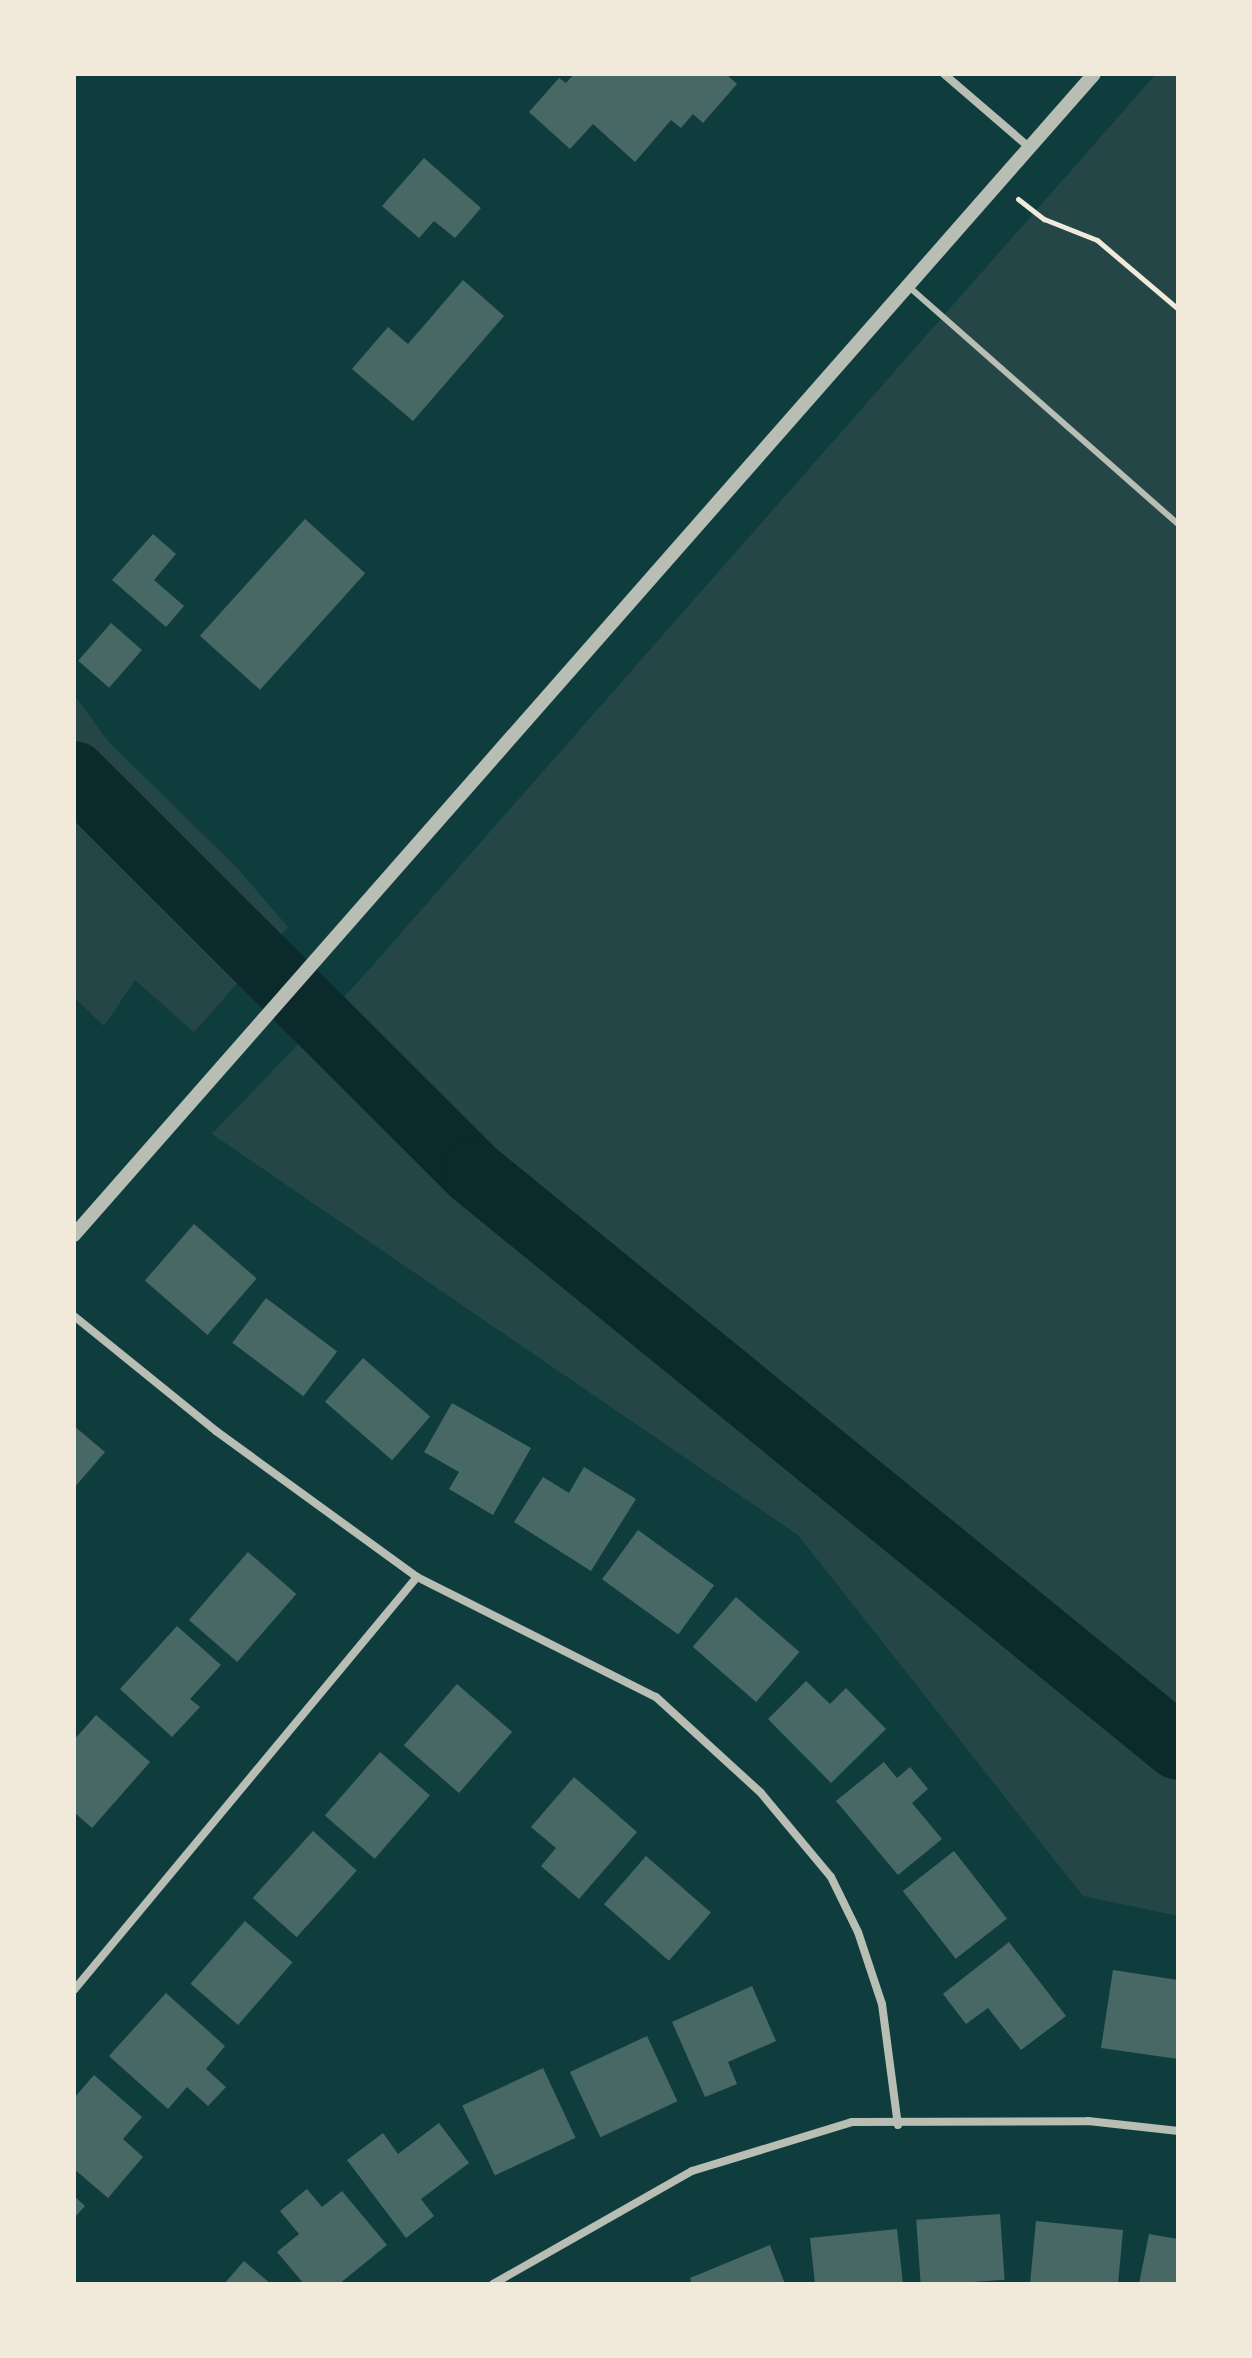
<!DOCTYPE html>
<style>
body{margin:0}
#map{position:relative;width:1252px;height:2358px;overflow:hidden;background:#0f3d3e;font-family:Montserrat,sans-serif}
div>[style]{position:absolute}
.green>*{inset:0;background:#244646}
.river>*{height:66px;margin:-33px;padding:0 33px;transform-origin:33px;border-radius:33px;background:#0a2a2b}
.building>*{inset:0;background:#486865;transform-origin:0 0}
.path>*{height:5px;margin:-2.5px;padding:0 2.5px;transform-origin:2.5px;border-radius:2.5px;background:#f1e9da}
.service>*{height:6px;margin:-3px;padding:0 3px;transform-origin:3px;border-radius:3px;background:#b8beb3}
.minor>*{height:8px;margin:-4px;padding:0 4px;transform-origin:4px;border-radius:4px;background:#b8beb3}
.tertiary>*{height:14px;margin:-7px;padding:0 7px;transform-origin:7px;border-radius:7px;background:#b8beb3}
span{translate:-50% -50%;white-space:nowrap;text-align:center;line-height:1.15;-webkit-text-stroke:6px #f1e9da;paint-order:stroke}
.frame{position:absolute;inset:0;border:76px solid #f1e9da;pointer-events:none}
</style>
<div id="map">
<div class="green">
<div style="clip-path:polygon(1156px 74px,1178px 74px,1178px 1916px,1083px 1896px,798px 1535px,212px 1134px,358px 982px)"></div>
<div style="clip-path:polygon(74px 695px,108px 741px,237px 868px,288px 927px,194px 1032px,135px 980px,104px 1026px,74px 997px)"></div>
</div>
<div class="river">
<div style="left:74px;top:774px;width:565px;rotate:44.93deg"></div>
<div style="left:474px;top:1173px;width:908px;rotate:39.19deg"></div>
</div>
<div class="building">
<div style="clip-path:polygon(574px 74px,726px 74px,737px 84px,703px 123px,693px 114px,681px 128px,671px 120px,635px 162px,593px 124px,570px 149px,529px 112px,559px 78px,566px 83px)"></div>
<div style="clip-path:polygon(424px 158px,481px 208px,455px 238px,434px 221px,419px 238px,382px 206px)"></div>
<div style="clip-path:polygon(463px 280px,504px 316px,413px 421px,352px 369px,388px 327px,408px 344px)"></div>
<div style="left:305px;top:519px;width:81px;height:157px;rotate:42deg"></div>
<div style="clip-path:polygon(153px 534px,176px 554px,154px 580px,184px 606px,166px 627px,112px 580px)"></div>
<div style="left:111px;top:623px;width:41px;height:50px;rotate:41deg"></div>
<div style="left:194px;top:1224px;width:83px;height:75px;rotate:41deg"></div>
<div style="left:266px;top:1298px;width:89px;height:56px;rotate:37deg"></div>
<div style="left:363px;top:1358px;width:89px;height:58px;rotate:41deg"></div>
<div style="clip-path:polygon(452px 1403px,531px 1448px,493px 1515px,449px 1489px,459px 1472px,424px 1452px)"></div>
<div style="clip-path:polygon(74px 1426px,105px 1452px,74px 1488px)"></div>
<div style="clip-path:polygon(584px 1467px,636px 1499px,591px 1571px,514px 1522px,543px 1477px,569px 1493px)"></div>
<div style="left:638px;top:1530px;width:94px;height:61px;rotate:36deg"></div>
<div style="left:248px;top:1552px;width:64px;height:90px;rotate:41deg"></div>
<div style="left:736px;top:1597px;width:84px;height:66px;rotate:41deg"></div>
<div style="clip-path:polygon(177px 1626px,221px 1665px,190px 1699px,200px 1707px,172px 1737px,120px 1689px)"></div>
<div style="clip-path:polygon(806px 1681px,830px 1704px,846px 1688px,886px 1729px,831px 1783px,768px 1719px)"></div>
<div style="left:457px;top:1684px;width:73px;height:81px;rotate:41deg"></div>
<div style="clip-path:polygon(96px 1715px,150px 1762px,92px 1828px,74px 1812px,74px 1740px)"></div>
<div style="left:380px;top:1752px;width:66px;height:84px;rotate:41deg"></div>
<div style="clip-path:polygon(884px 1762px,897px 1778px,910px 1767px,928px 1789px,912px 1803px,942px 1839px,898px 1875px,836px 1801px)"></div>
<div style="clip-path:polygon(574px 1777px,637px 1832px,579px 1899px,541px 1866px,556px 1848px,531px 1827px)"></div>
<div style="left:313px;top:1831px;width:59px;height:90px;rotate:42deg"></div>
<div style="left:954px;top:1851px;width:86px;height:65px;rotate:52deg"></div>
<div style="left:646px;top:1856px;width:86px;height:64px;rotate:41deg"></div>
<div style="left:245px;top:1921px;width:63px;height:83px;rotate:41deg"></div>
<div style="clip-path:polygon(1009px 1942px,1066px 2016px,1021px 2050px,988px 2008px,966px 2024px,943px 1994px)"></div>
<div style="clip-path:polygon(1113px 1970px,1178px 1980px,1178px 2059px,1101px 2048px)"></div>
<div style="clip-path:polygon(752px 1986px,776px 2041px,728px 2062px,737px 2084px,705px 2097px,672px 2022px)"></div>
<div style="clip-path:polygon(166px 1993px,225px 2046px,206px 2069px,226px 2087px,208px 2106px,187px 2087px,168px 2109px,109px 2056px)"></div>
<div style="left:647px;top:2036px;width:72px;height:85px;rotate:65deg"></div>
<div style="left:543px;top:2068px;width:77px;height:89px;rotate:65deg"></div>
<div style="clip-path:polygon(94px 2075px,142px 2117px,123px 2139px,143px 2157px,108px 2198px,74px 2169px,74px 2098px)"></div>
<div style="clip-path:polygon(439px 2123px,469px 2163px,421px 2199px,434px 2216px,406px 2238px,347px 2160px,383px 2133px,398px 2154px)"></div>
<div style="clip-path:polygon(307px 2189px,322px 2207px,342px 2191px,387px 2245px,339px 2284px,304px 2284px,277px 2252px,299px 2234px,280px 2211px)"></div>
<div style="clip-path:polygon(74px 2196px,85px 2206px,74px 2218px)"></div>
<div style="left:1000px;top:2214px;width:66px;height:84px;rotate:86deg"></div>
<div style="clip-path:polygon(1036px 2221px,1123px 2230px,1118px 2284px,1030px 2284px)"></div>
<div style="clip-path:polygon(897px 2229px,903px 2284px,815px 2284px,810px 2238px)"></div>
<div style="clip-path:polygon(1149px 2234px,1178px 2239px,1178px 2284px,1139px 2284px)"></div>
<div style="clip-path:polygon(770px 2245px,785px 2284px,692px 2284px,690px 2278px)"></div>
<div style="clip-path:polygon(244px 2261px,271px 2284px,224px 2284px)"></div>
</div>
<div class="path">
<div style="left:1018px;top:199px;width:33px;rotate:38deg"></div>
<div style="left:1044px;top:219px;width:57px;rotate:21.6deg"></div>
<div style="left:1097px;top:240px;width:106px;rotate:40.4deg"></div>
</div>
<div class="service">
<div style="left:908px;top:286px;width:360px;rotate:41.4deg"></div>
</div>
<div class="minor">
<div style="left:944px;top:74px;width:113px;rotate:40.7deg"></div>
<div style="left:74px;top:1316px;width:183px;rotate:39deg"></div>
<div style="left:216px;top:1431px;width:248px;rotate:36deg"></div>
<div style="left:417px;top:1577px;width:267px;rotate:26.7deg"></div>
<div style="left:656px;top:1697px;width:142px;rotate:42.4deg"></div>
<div style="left:761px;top:1793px;width:109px;rotate:50.2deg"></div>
<div style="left:831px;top:1877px;width:61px;rotate:63.9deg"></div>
<div style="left:858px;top:1932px;width:76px;rotate:71.6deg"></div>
<div style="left:882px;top:2004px;width:122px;rotate:82.5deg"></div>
<div style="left:74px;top:1990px;width:537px;rotate:-50.29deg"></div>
<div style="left:493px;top:2284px;width:229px;rotate:-29.6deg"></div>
<div style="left:692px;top:2171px;width:167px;rotate:-17deg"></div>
<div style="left:852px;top:2122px;width:236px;rotate:-0.2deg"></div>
<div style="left:1088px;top:2121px;width:91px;rotate:6.3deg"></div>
</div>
<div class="tertiary">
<div style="left:74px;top:1235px;width:1545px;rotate:-48.7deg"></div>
</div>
<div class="frame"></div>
</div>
